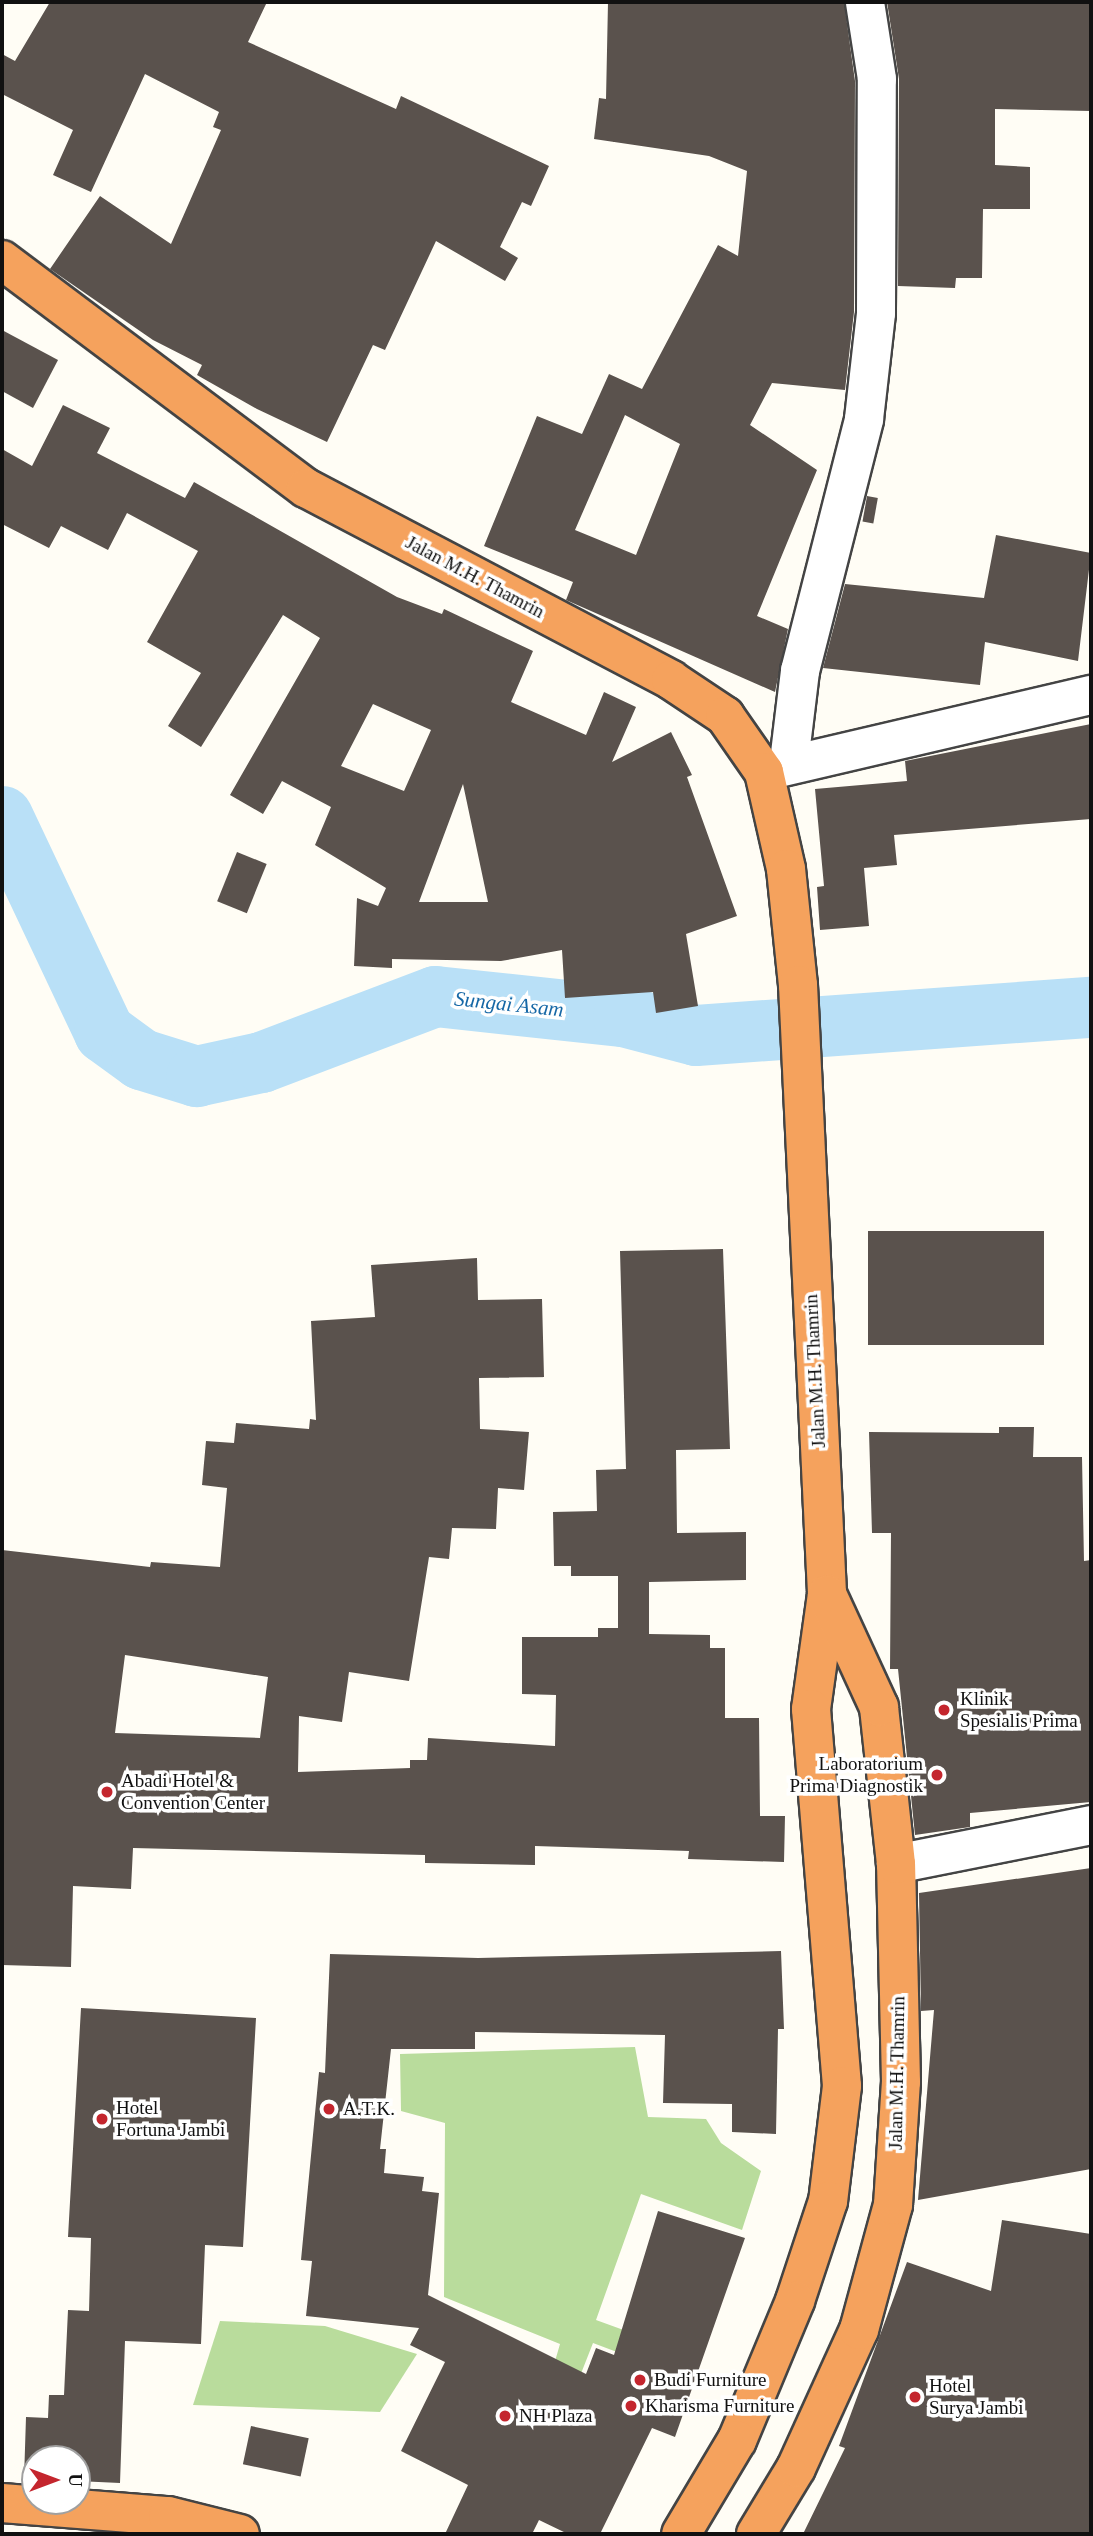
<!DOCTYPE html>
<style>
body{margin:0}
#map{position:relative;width:1093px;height:2536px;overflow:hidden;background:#fffdf5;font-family:Georgia,serif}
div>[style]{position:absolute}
.forest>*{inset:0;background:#b9dc9c}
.river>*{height:61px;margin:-30.5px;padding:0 30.5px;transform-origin:30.5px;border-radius:30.5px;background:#b9e0f7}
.building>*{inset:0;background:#5a524d;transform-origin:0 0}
.roads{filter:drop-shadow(2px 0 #444) drop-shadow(-2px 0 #444) drop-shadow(0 2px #444) drop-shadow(0 -2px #444)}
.minor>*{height:38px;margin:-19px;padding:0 19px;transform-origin:19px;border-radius:19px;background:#fff}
.highway>*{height:38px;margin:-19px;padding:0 19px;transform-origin:19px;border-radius:19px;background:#f5a25d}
.dots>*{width:19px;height:19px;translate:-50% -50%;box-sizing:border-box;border:4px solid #fff;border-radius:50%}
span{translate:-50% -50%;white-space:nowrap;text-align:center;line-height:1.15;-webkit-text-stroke:7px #fff;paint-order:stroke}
.street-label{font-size:19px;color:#111}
.poi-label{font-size:19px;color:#111}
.left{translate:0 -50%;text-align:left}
.right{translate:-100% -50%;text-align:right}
.water-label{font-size:21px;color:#1768a6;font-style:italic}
.frame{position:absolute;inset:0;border:4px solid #111;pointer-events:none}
.north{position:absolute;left:21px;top:2445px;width:70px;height:70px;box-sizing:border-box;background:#fff;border:2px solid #a0a0a0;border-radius:50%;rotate:90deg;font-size:19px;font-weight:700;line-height:28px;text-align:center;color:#111}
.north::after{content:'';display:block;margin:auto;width:24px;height:32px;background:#c4262e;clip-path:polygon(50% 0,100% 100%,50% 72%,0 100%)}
</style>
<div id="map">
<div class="forest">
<div style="clip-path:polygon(635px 2047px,648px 2117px,706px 2119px,721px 2143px,761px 2171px,742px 2230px,641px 2194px,596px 2320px,698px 2357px,686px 2378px,593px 2343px,571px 2399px,547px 2389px,560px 2344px,444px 2297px,445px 2123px,401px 2111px,400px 2054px)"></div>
<div style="clip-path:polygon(220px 2321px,325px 2326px,417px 2354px,380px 2412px,193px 2405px)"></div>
</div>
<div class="river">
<div style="left:2px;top:816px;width:239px;rotate:64.7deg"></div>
<div style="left:104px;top:1032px;width:46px;rotate:36.1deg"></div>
<div style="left:141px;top:1059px;width:58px;rotate:17.2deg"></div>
<div style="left:196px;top:1076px;width:66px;rotate:-12.2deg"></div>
<div style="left:261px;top:1062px;width:186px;rotate:-20.8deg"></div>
<div style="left:435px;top:996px;width:189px;rotate:6.1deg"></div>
<div style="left:623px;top:1016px;width:75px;rotate:14.6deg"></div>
<div style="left:696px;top:1035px;width:396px;rotate:-4.1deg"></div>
</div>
<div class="building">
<div style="clip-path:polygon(50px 2px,267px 2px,248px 42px,396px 109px,401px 96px,549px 166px,531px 206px,522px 202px,500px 247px,518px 258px,505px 281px,436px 241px,385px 350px,373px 345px,327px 442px,257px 409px,197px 375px,202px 365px,153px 340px,50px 269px,100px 196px,171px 244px,221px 130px,213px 127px,219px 112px,145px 74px,91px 192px,53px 175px,73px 130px,2px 94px,2px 54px,15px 61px)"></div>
<div style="clip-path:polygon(evenodd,608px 2px,844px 2px,855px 81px,854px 312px,845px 390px,772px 383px,750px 425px,817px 470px,757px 616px,788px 629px,775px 692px,566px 600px,573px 582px,484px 546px,537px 416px,582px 434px,609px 374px,642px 389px,718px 245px,738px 256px,747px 171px,709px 156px,594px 139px,599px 98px,606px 99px,608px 2px,625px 415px,680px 444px,636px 555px,575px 530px,625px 415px)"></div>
<div style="clip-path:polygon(887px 2px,1091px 4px,1091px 111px,995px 109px,995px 165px,1030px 167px,1030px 209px,983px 209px,982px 278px,956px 278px,955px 288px,898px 286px,899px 79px)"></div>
<div style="clip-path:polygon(2px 330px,58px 360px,33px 408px,2px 391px)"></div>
<div style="clip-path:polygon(evenodd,63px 405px,110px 428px,97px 453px,185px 498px,194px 482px,397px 597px,442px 614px,444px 609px,533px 651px,511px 702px,586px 735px,604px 692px,636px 707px,612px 762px,671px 732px,692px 775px,687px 777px,737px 916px,686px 934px,698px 1006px,656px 1013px,653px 992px,565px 998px,562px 950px,501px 961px,392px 959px,392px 968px,354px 966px,357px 898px,378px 906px,386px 888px,315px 845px,331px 807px,282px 781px,263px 814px,230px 795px,320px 638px,283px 615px,201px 747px,168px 726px,201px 673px,147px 642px,198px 551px,127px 513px,108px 550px,61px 526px,49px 548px,2px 524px,2px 449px,32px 466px,63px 405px,373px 704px,431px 730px,404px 791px,341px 766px,373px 704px,63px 405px,463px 784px,488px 902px,419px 902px,463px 784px)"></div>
<div style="left:867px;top:496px;width:11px;height:26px;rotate:10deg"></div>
<div style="clip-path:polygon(996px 535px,1091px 553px,1078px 661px,985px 642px,980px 685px,823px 668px,845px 584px,984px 598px)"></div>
<div style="clip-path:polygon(1091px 724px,1091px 819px,894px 835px,897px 865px,864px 868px,869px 926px,820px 930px,817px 887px,824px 886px,815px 789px,907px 781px,905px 761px)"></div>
<div style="left:237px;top:852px;width:32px;height:53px;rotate:22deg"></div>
<div style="left:1044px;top:1231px;width:114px;height:176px;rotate:90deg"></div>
<div style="clip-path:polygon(evenodd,723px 1249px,730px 1449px,676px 1450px,677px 1533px,746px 1532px,746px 1580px,649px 1582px,649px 1634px,710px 1635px,710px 1648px,725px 1648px,725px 1718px,759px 1718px,760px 1816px,785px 1816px,784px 1862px,688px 1859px,689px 1851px,535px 1846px,535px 1865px,425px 1863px,425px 1855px,133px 1848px,131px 1889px,73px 1886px,71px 1967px,2px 1965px,2px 1550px,150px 1567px,151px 1562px,220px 1567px,227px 1488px,202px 1485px,206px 1441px,234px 1443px,236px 1423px,309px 1429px,310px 1419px,316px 1420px,311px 1321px,375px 1317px,371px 1265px,477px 1258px,478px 1300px,542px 1299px,544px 1377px,479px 1378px,480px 1429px,529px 1432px,524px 1490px,498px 1488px,496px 1529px,452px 1528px,449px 1559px,429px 1557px,409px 1681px,349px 1672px,342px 1722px,299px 1716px,298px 1772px,410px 1768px,410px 1760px,427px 1760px,428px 1738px,555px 1746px,556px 1695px,522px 1694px,522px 1637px,598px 1637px,598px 1628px,618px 1628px,618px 1576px,571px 1576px,571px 1566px,554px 1566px,553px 1512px,597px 1511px,596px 1470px,626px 1469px,620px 1251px,723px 1249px,125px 1655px,268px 1677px,260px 1738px,115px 1733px,125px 1655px)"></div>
<div style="clip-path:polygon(999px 1427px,1034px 1427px,1033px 1457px,1082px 1457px,1084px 1561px,1091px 1560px,1091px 1802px,970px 1813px,970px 1827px,915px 1835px,898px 1669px,890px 1669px,891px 1533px,872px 1533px,869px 1432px,999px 1433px)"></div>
<div style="clip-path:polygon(1091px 1868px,1091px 2169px,918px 2200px,934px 2010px,921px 2011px,919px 1893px)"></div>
<div style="clip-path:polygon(781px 1951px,784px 2029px,778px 2029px,776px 2134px,732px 2132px,732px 2104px,663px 2103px,665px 2035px,475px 2032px,475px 2049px,391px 2049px,380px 2149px,386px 2149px,384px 2173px,424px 2177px,422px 2191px,439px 2193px,428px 2295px,586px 2374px,596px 2348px,614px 2355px,658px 2211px,745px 2238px,675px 2437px,652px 2428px,600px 2534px,568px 2534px,539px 2520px,532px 2534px,445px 2534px,468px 2485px,401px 2451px,445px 2362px,410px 2345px,419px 2328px,306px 2316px,312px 2261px,301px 2260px,319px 2072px,325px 2073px,330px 1954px,478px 1958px)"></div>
<div style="clip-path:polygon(81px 2008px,256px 2018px,243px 2247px,205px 2245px,201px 2344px,125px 2341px,120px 2483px,77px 2481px,77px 2459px,35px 2459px,35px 2480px,24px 2479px,26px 2417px,48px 2418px,49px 2395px,64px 2395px,68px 2310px,89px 2311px,91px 2238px,68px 2237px)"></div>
<div style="clip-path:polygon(1002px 2220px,1091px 2234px,1091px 2534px,803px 2534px,845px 2448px,839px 2446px,907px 2262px,991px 2291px)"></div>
<div style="left:251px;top:2426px;width:59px;height:39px;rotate:12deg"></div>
</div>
<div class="roads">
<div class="minor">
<div style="left:789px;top:762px;width:92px;rotate:-83.1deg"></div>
<div style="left:800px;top:671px;width:260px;rotate:-75.7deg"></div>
<div style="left:864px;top:419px;width:107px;rotate:-83.5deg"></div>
<div style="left:876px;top:313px;width:234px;rotate:-89.8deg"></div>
<div style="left:877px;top:79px;width:78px;rotate:-98.9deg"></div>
<div style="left:766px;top:771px;width:334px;rotate:-13.2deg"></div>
<div style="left:896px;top:1864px;width:199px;rotate:-11.3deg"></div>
</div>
<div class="highway">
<div style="left:2px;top:260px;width:380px;rotate:36.9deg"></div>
<div style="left:306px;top:488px;width:412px;rotate:27.7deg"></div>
<div style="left:671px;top:680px;width:65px;rotate:33.7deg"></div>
<div style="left:725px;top:716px;width:68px;rotate:55.1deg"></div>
<div style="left:764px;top:772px;width:99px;rotate:77.2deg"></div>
<div style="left:786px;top:869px;width:117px;rotate:84.1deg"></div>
<div style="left:798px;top:985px;width:610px;rotate:87.27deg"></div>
<div style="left:827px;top:1594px;width:116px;rotate:97.9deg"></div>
<div style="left:811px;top:1709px;width:378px;rotate:85.3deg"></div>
<div style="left:842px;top:2086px;width:116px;rotate:96.9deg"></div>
<div style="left:828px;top:2201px;width:105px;rotate:108.3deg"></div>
<div style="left:795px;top:2301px;width:151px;rotate:112.6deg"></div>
<div style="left:737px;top:2440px;width:109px;rotate:120.8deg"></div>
<div style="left:2px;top:2503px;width:167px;rotate:4.5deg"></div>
<div style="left:168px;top:2516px;width:74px;rotate:14deg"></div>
<div style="left:756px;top:2534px;width:77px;rotate:-58.8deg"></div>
<div style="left:796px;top:2468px;width:152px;rotate:-65.5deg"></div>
<div style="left:859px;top:2330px;width:130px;rotate:-74.8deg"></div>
<div style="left:893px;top:2205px;width:123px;rotate:-86.3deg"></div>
<div style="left:901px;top:2082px;width:218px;rotate:-91.3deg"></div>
<div style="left:896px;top:1864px;width:158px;rotate:-96.2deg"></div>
<div style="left:879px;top:1707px;width:124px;rotate:-114.7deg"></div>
</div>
</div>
<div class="dots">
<div style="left:944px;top:1710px;background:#c4262e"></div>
<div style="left:937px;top:1775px;background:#c4262e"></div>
<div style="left:107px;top:1792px;background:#c4262e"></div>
<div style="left:329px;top:2109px;background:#c4262e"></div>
<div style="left:102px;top:2119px;background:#c4262e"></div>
<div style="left:640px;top:2380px;background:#c4262e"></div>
<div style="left:915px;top:2397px;background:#c4262e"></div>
<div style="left:631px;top:2406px;background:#c4262e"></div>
<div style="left:505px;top:2416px;background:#c4262e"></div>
</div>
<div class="street-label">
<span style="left:475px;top:577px;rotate:28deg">Jalan M.H. Thamrin</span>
<span style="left:815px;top:1371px;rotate:-93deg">Jalan M.H. Thamrin</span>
<span style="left:897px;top:2073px;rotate:-89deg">Jalan M.H. Thamrin</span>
</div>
<div class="poi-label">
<span class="left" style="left:960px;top:1710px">Klinik<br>Spesialis Prima</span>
<span class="right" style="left:923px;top:1775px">Laboratorium<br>Prima Diagnostik</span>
<span class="left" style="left:121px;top:1792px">Abadi Hotel &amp;<br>Convention Center</span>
<span class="left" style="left:116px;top:2119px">Hotel<br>Fortuna Jambi</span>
<span class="left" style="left:343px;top:2109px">A.T.K.</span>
<span class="left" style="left:654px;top:2380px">Budi Furniture</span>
<span class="left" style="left:929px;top:2397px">Hotel<br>Surya Jambi</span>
<span class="left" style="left:645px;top:2406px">Kharisma Furniture</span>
<span class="left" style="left:519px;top:2416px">NH Plaza</span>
</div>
<div class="water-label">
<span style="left:509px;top:1004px;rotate:6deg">Sungai Asam</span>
</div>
<div class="frame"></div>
<div class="north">U</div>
</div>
